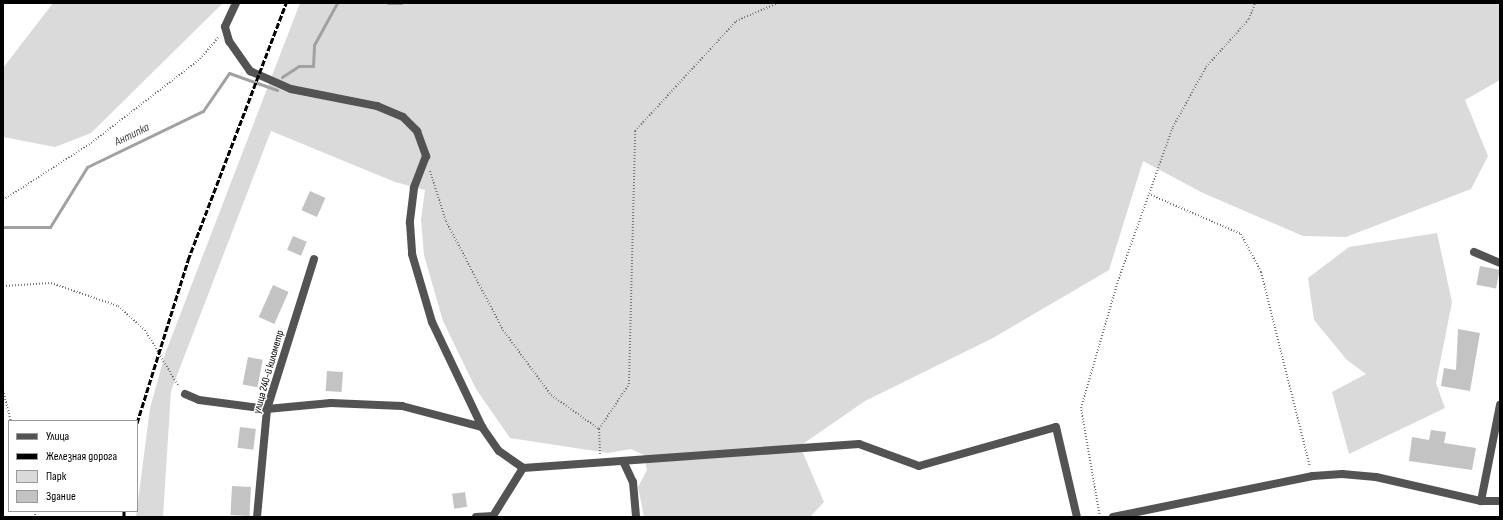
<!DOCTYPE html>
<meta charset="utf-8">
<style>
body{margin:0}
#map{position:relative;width:1503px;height:520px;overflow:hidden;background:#fff;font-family:"Sofia Sans Condensed",sans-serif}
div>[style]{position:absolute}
.green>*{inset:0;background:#dadada}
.stream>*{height:3px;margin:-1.5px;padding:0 1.5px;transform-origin:1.5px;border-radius:1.5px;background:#a1a1a1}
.building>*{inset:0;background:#c3c3c3;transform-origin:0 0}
.path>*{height:2px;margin-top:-1px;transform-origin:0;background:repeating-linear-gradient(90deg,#757575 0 1px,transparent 0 3px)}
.street>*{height:8px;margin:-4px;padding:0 4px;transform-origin:4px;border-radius:4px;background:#535353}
.rail>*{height:3px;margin-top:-1.5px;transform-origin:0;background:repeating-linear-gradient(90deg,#000 0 6px,transparent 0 8px)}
span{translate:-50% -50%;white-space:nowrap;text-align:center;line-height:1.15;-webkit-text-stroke:3px #fff;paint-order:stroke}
.street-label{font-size:11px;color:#000}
.water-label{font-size:12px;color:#424242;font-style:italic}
.frame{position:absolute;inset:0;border:4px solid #000;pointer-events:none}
.legend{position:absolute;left:8px;top:420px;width:130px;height:92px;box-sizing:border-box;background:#fff;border:1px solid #999;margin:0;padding:5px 7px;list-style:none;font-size:12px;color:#000}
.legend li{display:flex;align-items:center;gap:8px;height:20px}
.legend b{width:20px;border:1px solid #999}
</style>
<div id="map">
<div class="green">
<div style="clip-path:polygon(53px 3px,223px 3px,91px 133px,55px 147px,3px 137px,3px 68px)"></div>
<div style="clip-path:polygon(300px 3px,1500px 3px,1500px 80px,1465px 100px,1488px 156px,1471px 189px,1346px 237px,1303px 236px,1203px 193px,1143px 161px,1109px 270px,993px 338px,865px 401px,800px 446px,824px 502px,810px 517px,644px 517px,638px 487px,647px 470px,644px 455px,631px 449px,608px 453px,510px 438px,476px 389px,443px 321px,424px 255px,421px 220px,425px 190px,395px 182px,271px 131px,171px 391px,163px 517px,136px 517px,150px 408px,165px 354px)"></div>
<div style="clip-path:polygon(1437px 233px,1452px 302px,1436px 383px,1445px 408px,1349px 454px,1332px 392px,1366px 374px,1347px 360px,1314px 320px,1308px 278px,1349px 247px)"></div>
</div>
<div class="stream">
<div style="left:388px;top:3px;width:13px"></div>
<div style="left:282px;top:77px;width:20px;rotate:-33deg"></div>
<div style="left:299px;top:66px;width:14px"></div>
<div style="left:313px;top:66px;width:21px;rotate:-87deg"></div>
<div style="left:314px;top:45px;width:48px;rotate:-61.3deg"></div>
<div style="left:3px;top:227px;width:47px"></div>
<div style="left:50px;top:227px;width:70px;rotate:-58.3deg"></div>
<div style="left:87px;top:167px;width:129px;rotate:-25.8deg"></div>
<div style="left:203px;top:111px;width:46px;rotate:-55.6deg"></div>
<div style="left:229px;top:73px;width:51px;rotate:19.5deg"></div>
</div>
<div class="building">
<div style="left:310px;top:191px;width:17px;height:21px;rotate:24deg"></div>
<div style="left:293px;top:236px;width:15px;height:15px;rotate:23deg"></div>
<div style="left:1480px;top:266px;width:20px;height:19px;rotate:11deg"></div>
<div style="left:273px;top:285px;width:17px;height:35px;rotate:24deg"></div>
<div style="clip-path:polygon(1458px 329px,1480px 333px,1470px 391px,1441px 386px,1444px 368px,1456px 370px)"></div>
<div style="left:248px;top:357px;width:15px;height:28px;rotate:11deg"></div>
<div style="left:327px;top:371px;width:16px;height:20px;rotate:4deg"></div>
<div style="left:240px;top:427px;width:16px;height:21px;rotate:7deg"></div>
<div style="clip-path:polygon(1431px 430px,1446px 432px,1444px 443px,1476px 448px,1472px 470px,1409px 461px,1412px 437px,1429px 440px)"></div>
<div style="left:232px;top:486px;width:19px;height:29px;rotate:3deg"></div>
<div style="left:465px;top:492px;width:15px;height:13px;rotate:82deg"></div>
</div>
<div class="path">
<div style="left:430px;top:171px;width:52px;rotate:72.3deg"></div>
<div style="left:446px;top:221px;width:123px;rotate:62.4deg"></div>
<div style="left:503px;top:330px;width:81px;rotate:53.6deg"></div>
<div style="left:551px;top:395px;width:59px;rotate:35.3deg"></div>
<div style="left:1151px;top:195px;width:98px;rotate:23.4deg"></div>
<div style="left:1241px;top:234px;width:43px;rotate:62.2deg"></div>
<div style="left:1261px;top:272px;width:201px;rotate:75.9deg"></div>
<div style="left:3px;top:200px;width:105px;rotate:-32.9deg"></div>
<div style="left:91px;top:143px;width:138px;rotate:-37.6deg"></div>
<div style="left:200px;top:59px;width:30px;rotate:-50deg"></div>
<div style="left:3px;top:286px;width:48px;rotate:-3.6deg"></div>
<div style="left:51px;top:283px;width:71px;rotate:18.9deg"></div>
<div style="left:118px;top:306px;width:36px;rotate:42deg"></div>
<div style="left:145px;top:330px;width:66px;rotate:59.2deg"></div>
<div style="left:3px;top:390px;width:32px;rotate:76deg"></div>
<div style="left:600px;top:454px;width:25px;rotate:-92deg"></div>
<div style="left:599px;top:429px;width:54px;rotate:-56.3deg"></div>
<div style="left:629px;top:384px;width:253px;rotate:-88.6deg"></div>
<div style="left:635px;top:131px;width:149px;rotate:-47.4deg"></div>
<div style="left:736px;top:21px;width:46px;rotate:-23.2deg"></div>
<div style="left:34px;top:511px;width:6px;rotate:72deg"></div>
<div style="left:1100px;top:517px;width:111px;rotate:-99.9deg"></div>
<div style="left:1081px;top:408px;width:129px;rotate:-73.8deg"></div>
<div style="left:1117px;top:284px;width:167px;rotate:-70.4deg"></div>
<div style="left:1173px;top:127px;width:68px;rotate:-61.2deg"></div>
<div style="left:1206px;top:67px;width:64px;rotate:-48.1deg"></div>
<div style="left:1249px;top:19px;width:17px;rotate:-69deg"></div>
</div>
<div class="street">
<div style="left:236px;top:3px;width:26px;rotate:115deg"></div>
<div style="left:225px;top:27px;width:15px;rotate:74deg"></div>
<div style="left:229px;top:41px;width:37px;rotate:55deg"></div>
<div style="left:250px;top:71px;width:45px;rotate:23.7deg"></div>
<div style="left:291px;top:89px;width:88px;rotate:11.2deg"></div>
<div style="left:377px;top:106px;width:28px;rotate:23deg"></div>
<div style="left:403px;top:117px;width:20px;rotate:45deg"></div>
<div style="left:417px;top:131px;width:27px;rotate:70deg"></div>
<div style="left:426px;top:156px;width:34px;rotate:111deg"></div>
<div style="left:414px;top:188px;width:35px;rotate:97deg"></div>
<div style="left:410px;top:223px;width:31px;rotate:86deg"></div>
<div style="left:412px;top:254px;width:71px;rotate:73.6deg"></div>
<div style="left:432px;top:322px;width:116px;rotate:64.5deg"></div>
<div style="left:482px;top:427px;width:29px;rotate:55deg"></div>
<div style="left:499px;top:451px;width:29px;rotate:35deg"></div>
<div style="left:523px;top:468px;width:337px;rotate:-4.1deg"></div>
<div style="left:859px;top:444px;width:64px;rotate:20.1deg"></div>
<div style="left:919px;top:466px;width:142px;rotate:-15.9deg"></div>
<div style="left:1056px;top:427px;width:92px;rotate:76.9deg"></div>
<div style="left:1474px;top:252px;width:28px;rotate:23deg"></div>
<div style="left:185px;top:394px;width:15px;rotate:23deg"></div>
<div style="left:199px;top:400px;width:69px;rotate:7.5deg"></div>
<div style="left:267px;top:409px;width:64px;rotate:-5.4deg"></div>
<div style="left:331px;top:403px;width:71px;rotate:2.4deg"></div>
<div style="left:402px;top:406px;width:83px;rotate:14.7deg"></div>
<div style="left:624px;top:463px;width:21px;rotate:65deg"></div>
<div style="left:633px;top:482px;width:35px;rotate:85deg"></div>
<div style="left:1481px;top:501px;width:98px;rotate:-78.8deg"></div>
<div style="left:257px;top:517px;width:108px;rotate:-84.7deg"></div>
<div style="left:267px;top:409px;width:157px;rotate:-72.6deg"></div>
<div style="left:476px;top:517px;width:17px;rotate:-3deg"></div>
<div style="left:493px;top:516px;width:57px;rotate:-58deg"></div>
<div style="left:1113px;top:517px;width:204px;rotate:-11.6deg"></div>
<div style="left:1313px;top:476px;width:29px;rotate:-4deg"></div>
<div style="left:1342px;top:474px;width:34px;rotate:5deg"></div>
<div style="left:1376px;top:477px;width:108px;rotate:12.9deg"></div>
<div style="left:1481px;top:501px;width:19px"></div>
</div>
<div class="rail">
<div style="left:137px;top:423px;width:171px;rotate:-72.6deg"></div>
<div style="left:188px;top:260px;width:275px;rotate:-69.1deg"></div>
<div style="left:124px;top:517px;width:6px;rotate:-90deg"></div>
</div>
<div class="street-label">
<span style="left:269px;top:372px;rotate:-74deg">улица 240-й километр</span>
</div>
<div class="water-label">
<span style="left:132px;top:135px;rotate:-26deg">Антипка</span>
</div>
<div class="frame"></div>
<ul class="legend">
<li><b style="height:5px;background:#535353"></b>Улица</li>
<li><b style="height:5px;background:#000"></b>Железная дорога</li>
<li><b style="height:11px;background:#dadada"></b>Парк</li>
<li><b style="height:11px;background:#c3c3c3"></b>Здание</li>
</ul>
</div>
